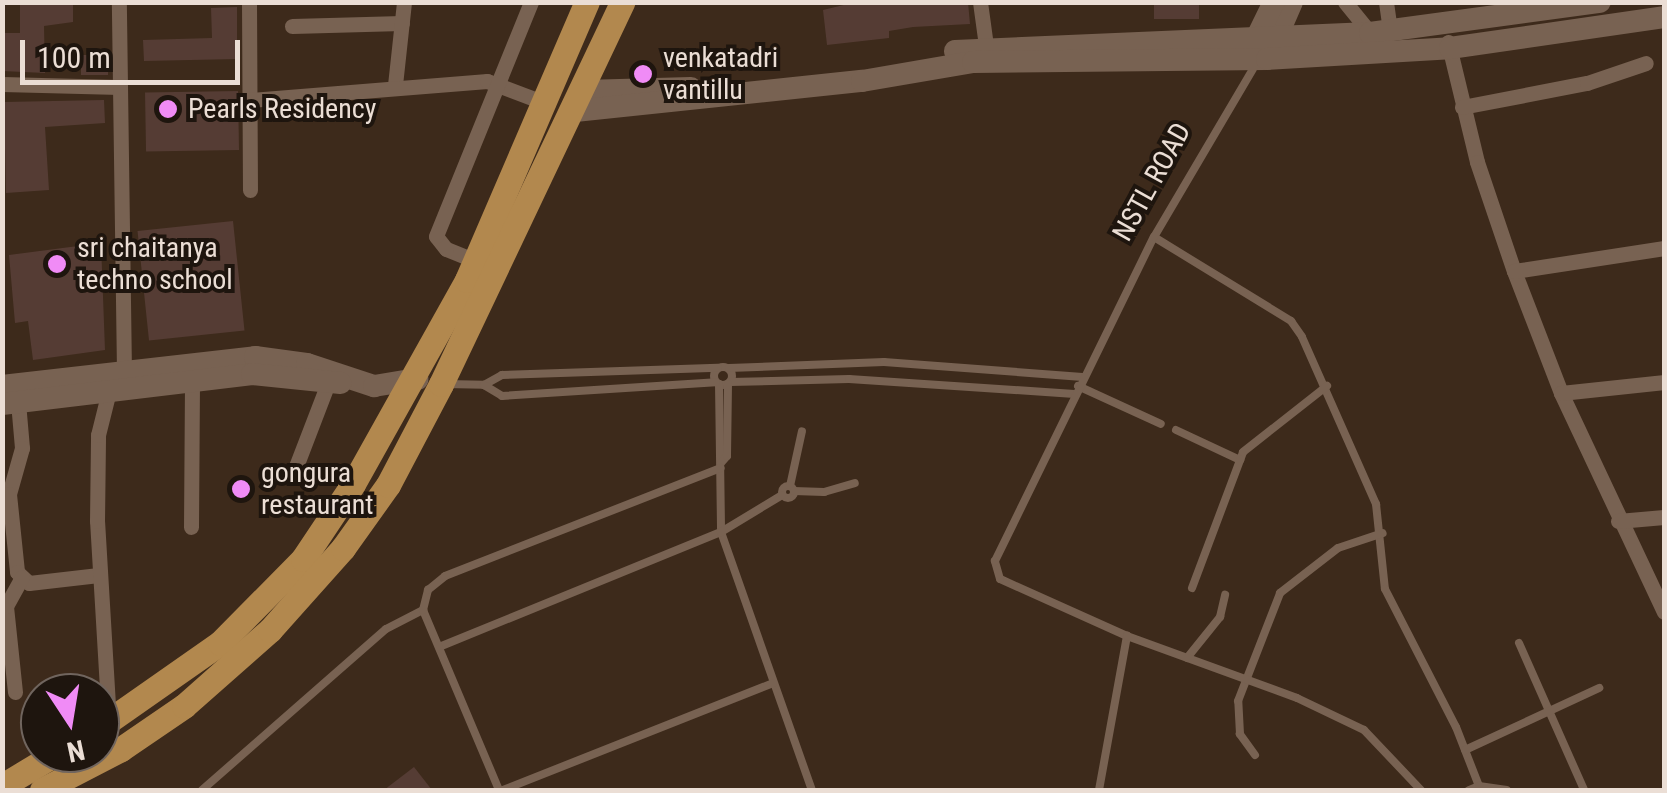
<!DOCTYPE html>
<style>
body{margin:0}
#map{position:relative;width:1667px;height:793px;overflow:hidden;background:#3d2a1b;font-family:"Roboto Condensed",sans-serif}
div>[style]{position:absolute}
.building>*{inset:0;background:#553c34;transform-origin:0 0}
.lane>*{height:8px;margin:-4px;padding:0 4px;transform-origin:4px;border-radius:4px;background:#786252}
.lane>.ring{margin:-4px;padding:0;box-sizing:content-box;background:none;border:8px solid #786252;border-radius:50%}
.street>*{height:15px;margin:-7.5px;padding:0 7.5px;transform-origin:7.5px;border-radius:7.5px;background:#786252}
.secondary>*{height:22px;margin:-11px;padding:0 11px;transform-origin:11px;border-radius:11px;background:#786252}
.primary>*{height:25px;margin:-12.5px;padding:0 12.5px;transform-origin:12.5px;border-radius:12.5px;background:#b2884e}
.dots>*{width:28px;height:28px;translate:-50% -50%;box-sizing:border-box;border:5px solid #1e150e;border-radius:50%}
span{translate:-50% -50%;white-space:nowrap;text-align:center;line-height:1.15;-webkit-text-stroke:8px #1e150e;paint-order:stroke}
.poi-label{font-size:28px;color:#ebded5}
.left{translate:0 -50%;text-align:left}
.street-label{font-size:28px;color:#ebded5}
.frame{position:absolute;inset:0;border:5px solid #ebded5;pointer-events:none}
.north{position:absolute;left:20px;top:673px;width:100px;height:100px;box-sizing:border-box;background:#1e150e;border:2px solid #70655e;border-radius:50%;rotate:168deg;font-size:28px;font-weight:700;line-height:40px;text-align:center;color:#ebded5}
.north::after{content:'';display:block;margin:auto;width:35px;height:45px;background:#f08bf6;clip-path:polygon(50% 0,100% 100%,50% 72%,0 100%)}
.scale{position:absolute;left:20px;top:40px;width:220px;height:45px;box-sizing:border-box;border:5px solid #ebded5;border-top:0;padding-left:12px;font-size:30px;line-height:35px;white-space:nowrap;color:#ebded5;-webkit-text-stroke:8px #1e150e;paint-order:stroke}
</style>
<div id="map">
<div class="building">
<div style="clip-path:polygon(20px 2px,73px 2px,73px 22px,44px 26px,45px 73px,2px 71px,2px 33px,20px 33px)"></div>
<div style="clip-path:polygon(856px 2px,968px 2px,970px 24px,913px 27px,889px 31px,889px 38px,827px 45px,823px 10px)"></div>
<div style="left:1154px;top:2px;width:45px;height:17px"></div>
<div style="clip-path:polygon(237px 7px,237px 59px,144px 61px,143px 40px,212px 38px,211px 8px)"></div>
<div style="left:81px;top:55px;width:27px;height:20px"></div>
<div style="left:238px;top:91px;width:59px;height:93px;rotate:89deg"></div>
<div style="clip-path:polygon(104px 100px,105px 123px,45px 127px,49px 190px,6px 193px,4px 102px)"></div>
<div style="left:233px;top:221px;width:110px;height:96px;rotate:84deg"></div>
<div style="clip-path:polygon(101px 243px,105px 350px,33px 360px,28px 321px,15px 323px,9px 255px)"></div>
<div style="clip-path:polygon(414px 767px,432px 790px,384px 790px)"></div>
</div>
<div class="lane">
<div style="left:1154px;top:237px;width:161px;rotate:31.5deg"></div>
<div style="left:1291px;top:321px;width:19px;rotate:55deg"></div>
<div style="left:1302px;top:337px;width:183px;rotate:66.1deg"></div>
<div style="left:1376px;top:504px;width:85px;rotate:84deg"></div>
<div style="left:1385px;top:589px;width:155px;rotate:62.8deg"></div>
<div style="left:1456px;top:727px;width:63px;rotate:68.7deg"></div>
<div style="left:1479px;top:786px;width:11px;rotate:158deg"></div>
<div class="ring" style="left:714px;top:367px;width:10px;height:10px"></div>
<div style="left:729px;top:368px;width:155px;rotate:-2.2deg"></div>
<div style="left:884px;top:362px;width:199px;rotate:4.3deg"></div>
<div style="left:730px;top:382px;width:119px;rotate:-1.4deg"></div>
<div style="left:849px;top:379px;width:226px;rotate:3.8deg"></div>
<div style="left:445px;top:384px;width:39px;rotate:1deg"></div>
<div style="left:484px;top:385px;width:21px;rotate:-29deg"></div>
<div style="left:502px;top:375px;width:216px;rotate:-1.9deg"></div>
<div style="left:719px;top:384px;width:148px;rotate:89.2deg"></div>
<div style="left:721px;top:532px;width:274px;rotate:70.6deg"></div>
<div style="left:484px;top:385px;width:21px;rotate:31deg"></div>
<div style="left:502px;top:396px;width:214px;rotate:-3.7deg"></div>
<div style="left:1078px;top:386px;width:91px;rotate:24.6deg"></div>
<div style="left:1176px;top:430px;width:71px;rotate:25.1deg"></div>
<div style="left:721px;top:463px;width:9px;rotate:-49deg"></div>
<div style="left:727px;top:456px;width:72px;rotate:-89.2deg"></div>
<div class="ring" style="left:782px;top:486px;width:4px;height:4px"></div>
<div style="left:790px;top:486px;width:56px;rotate:-77.7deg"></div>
<div style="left:794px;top:491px;width:30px;rotate:2deg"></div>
<div style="left:824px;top:492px;width:32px;rotate:-16deg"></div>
<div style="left:1192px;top:588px;width:145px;rotate:-69.4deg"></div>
<div style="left:1243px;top:452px;width:107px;rotate:-38.2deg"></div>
<div style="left:1127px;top:636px;width:139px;rotate:-155.8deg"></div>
<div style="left:1000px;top:579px;width:19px;rotate:-106deg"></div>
<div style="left:995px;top:561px;width:361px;rotate:-63.9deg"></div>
<div style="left:1154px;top:237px;width:195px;rotate:-59.5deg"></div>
<div style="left:1519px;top:643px;width:161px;rotate:66.1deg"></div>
<div style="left:439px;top:647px;width:305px;rotate:-22.2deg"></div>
<div style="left:721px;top:532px;width:71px;rotate:-31.2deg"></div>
<div style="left:1187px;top:658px;width:53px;rotate:-51.2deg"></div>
<div style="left:1220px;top:617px;width:23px;rotate:-77deg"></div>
<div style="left:1465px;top:750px;width:148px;rotate:-24.8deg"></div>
<div style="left:1255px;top:755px;width:26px;rotate:-126deg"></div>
<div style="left:1240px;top:734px;width:33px;rotate:-93deg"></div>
<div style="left:1238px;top:701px;width:116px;rotate:-68.7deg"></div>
<div style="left:1280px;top:593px;width:73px;rotate:-37.8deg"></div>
<div style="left:1338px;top:548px;width:47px;rotate:-18.4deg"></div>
<div style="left:1479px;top:786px;width:28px;rotate:8deg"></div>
<div style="left:202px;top:790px;width:244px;rotate:-41.2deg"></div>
<div style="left:386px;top:629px;width:42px;rotate:-27.2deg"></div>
<div style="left:499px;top:790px;width:195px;rotate:-112.9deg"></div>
<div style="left:423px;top:610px;width:21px;rotate:-76deg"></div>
<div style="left:428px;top:590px;width:22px;rotate:-39deg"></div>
<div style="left:445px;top:576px;width:296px;rotate:-21.4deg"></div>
<div style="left:503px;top:790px;width:290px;rotate:-21.6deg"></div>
<div style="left:1099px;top:790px;width:157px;rotate:-79.7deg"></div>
<div style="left:1127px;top:636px;width:181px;rotate:20deg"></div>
<div style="left:1297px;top:698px;width:74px;rotate:25.5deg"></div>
<div style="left:1364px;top:730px;width:83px;rotate:46.5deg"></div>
</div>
<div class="street">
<div style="left:249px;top:2px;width:188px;rotate:89.7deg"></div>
<div style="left:980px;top:2px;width:44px;rotate:82.2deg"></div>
<div style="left:1345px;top:2px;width:40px;rotate:51deg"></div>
<div style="left:1386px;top:2px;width:28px;rotate:82deg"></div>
<div style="left:292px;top:26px;width:110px;rotate:-1.6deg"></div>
<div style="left:1448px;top:42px;width:123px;rotate:76.4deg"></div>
<div style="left:1477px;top:162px;width:115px;rotate:71.3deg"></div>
<div style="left:1514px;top:271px;width:131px;rotate:68.9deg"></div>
<div style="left:1561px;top:393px;width:242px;rotate:64.8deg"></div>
<div style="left:2px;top:84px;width:118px;rotate:1.5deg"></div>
<div style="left:395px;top:85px;width:83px;rotate:-83.8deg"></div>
<div style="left:250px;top:100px;width:238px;rotate:-4.6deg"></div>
<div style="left:487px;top:81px;width:65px;rotate:20.7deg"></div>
<div style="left:1462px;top:107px;width:127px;rotate:-10.9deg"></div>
<div style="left:1587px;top:83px;width:62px;rotate:-18.7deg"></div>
<div style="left:476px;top:261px;width:32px;rotate:-158deg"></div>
<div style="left:446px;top:249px;width:16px;rotate:-128deg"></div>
<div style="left:436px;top:236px;width:253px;rotate:-67.9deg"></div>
<div style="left:1514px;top:271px;width:152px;rotate:-8.7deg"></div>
<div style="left:1561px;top:393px;width:104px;rotate:-6.1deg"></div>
<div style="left:18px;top:402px;width:46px;rotate:85deg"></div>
<div style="left:22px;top:448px;width:48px;rotate:105.8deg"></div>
<div style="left:9px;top:494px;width:78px;rotate:84.1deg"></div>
<div style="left:17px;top:572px;width:16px;rotate:43deg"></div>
<div style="left:29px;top:583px;width:70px;rotate:-6.5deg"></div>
<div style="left:295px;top:469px;width:92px;rotate:-69deg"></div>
<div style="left:1618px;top:521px;width:46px;rotate:-5deg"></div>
<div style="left:191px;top:527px;width:147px;rotate:-89.6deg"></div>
<div style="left:15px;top:692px;width:86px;rotate:-96deg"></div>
<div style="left:6px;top:606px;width:33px;rotate:-61deg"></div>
<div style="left:109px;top:722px;width:201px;rotate:-93.4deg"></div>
<div style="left:97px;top:521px;width:86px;rotate:-89.3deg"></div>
<div style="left:98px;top:435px;width:45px;rotate:-76deg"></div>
<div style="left:109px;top:391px;width:24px;rotate:-52deg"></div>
<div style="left:124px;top:372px;width:370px;rotate:-90.8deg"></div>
</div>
<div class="secondary">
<div style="left:1272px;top:48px;width:50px;rotate:-66.5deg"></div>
<div style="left:1251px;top:49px;width:52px;rotate:-63.9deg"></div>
<div style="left:955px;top:51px;width:415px;rotate:-2.5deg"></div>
<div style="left:1370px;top:33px;width:232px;rotate:-7.7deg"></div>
<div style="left:584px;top:91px;width:107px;rotate:-1.6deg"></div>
<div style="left:575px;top:111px;width:289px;rotate:-6deg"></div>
<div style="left:862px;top:81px;width:113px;rotate:-9.7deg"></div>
<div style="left:973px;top:62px;width:294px;rotate:-0.6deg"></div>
<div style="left:1267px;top:59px;width:183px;rotate:-3.4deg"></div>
<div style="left:1450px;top:48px;width:216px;rotate:-8.2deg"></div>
<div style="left:2px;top:386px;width:255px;rotate:-6.5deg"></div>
<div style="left:255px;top:357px;width:52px;rotate:7.7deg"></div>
<div style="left:307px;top:364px;width:71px;rotate:18.2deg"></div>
<div style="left:374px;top:386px;width:44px;rotate:-9.2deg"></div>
<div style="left:2px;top:404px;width:252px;rotate:-6.8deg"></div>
<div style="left:252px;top:374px;width:89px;rotate:5.8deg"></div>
</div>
<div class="primary">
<div style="left:100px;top:727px;width:146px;rotate:-35deg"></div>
<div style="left:220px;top:643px;width:118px;rotate:-45.3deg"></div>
<div style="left:303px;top:559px;width:90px;rotate:-56.3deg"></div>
<div style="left:353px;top:484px;width:234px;rotate:-60.8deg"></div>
<div style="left:467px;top:280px;width:303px;rotate:-66.7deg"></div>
<div style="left:2px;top:786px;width:64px;rotate:-31deg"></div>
<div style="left:42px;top:790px;width:89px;rotate:-27.4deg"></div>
<div style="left:121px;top:749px;width:76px;rotate:-34.3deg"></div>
<div style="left:184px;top:706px;width:115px;rotate:-41.5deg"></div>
<div style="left:270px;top:630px;width:110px;rotate:-48.3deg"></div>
<div style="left:343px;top:548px;width:77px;rotate:-54.5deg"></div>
<div style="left:388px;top:485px;width:114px;rotate:-62.3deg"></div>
<div style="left:441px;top:384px;width:423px;rotate:-64.6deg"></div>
</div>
<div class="dots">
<div style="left:643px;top:74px;background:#f08bf6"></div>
<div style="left:168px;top:109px;background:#f08bf6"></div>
<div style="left:57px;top:264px;background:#f08bf6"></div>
<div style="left:241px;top:489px;background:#f08bf6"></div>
</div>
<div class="poi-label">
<span class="left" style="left:663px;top:74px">venkatadri<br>vantillu</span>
<span class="left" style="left:188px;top:109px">Pearls Residency</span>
<span class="left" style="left:77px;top:264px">sri chaitanya<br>techno school</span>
<span class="left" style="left:261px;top:489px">gongura<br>restaurant</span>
</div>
<div class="street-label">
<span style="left:1152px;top:182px;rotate:-61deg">NSTL ROAD</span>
</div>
<div class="frame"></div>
<div class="north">N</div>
<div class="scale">100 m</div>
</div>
